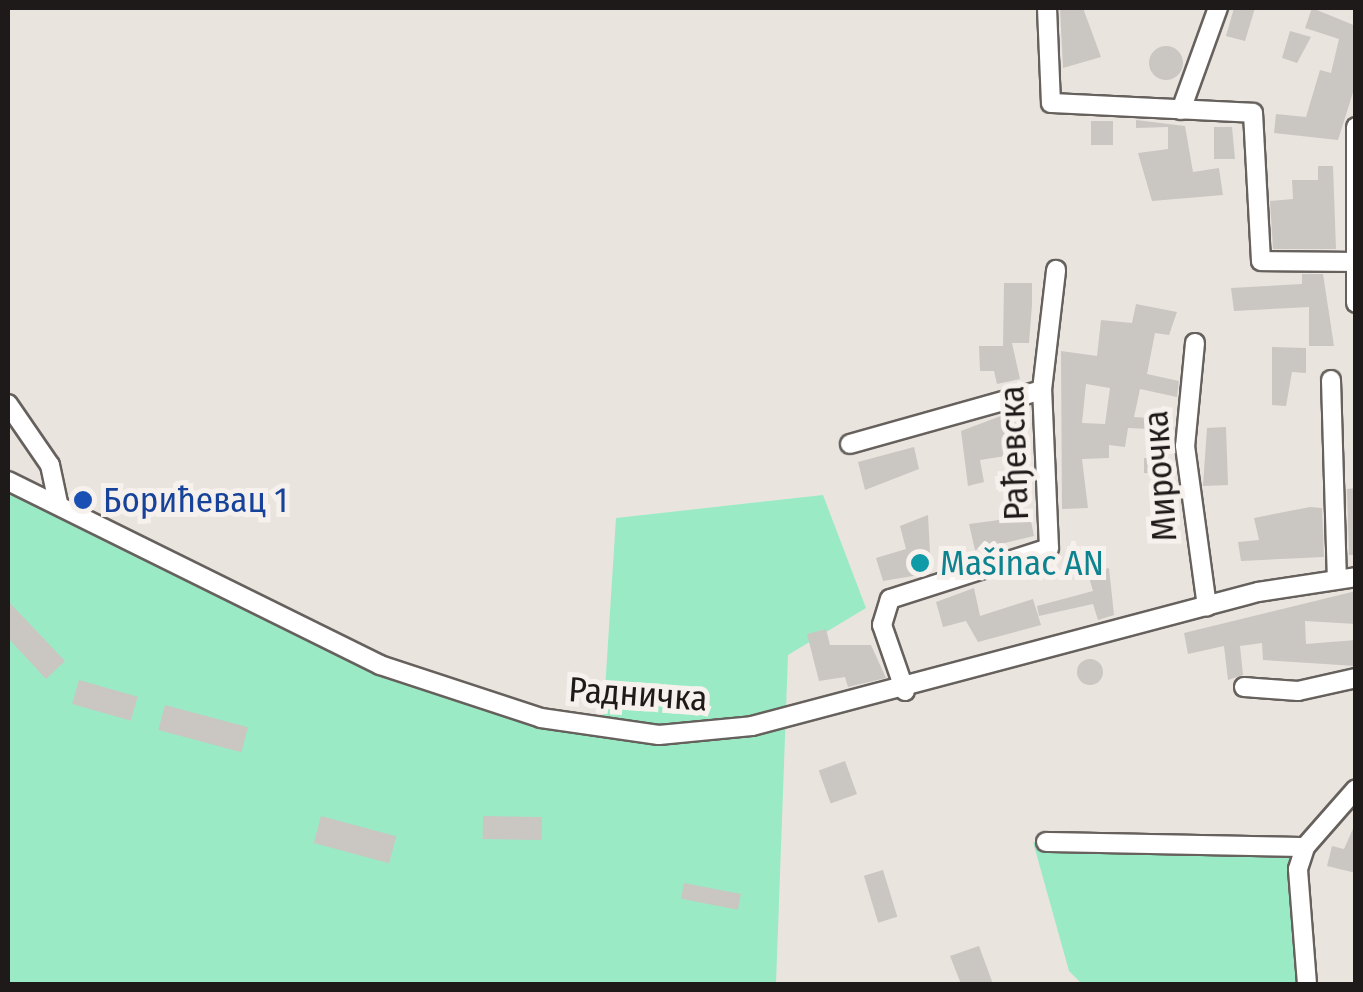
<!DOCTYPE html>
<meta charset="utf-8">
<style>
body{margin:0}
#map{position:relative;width:1363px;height:992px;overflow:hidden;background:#eae4df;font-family:"Fira Sans Condensed",sans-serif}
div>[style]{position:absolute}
.green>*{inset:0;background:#9aebc5}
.building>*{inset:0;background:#cac6c1;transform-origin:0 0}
.round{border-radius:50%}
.roads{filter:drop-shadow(2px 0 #66615d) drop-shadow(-2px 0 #66615d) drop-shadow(0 2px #66615d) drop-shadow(0 -2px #66615d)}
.minor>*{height:18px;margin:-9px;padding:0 9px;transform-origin:9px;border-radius:9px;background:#fff}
.dots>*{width:28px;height:28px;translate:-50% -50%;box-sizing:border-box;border:5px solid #f7f1ed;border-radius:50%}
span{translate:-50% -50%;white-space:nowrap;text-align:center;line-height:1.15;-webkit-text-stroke:10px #f7f1ed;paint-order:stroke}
.street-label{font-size:35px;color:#1d1a19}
.transit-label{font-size:35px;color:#164399}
.left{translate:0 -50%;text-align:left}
.culture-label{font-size:35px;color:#0d838f}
.frame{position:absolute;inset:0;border:10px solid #1d1a19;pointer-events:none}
</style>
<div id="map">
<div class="green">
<div style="clip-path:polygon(8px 487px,382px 672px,484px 709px,602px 736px,616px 518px,823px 495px,866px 608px,788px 655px,776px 984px,8px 984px)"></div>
<div style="clip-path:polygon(1155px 834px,1305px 847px,1307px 984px,1082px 984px,1069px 971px,1033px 842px,1095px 847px)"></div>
</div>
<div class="building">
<div style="clip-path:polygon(1060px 8px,1083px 8px,1101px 57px,1063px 68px)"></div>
<div style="clip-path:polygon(1234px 8px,1255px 8px,1245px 41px,1226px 36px)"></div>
<div style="clip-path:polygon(1312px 8px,1356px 26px,1356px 83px,1338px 140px,1274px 133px,1276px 114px,1306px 117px,1320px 70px,1331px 73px,1339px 39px,1305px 28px)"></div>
<div style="clip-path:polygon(1290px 31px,1311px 37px,1297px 63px,1282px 58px)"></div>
<div class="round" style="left:1149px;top:46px;width:34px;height:34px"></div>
<div style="clip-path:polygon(1136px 120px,1185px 126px,1193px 172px,1219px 168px,1223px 195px,1152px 201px,1138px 153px,1168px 149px,1168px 127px,1136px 128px)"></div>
<div style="left:1091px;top:121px;width:22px;height:24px"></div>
<div style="clip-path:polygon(1214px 127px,1232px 127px,1235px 159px,1214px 159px)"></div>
<div style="clip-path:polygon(1318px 166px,1333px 166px,1336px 249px,1273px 249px,1270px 201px,1293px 199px,1292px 180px,1318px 180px)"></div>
<div style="clip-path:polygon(1302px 274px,1323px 274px,1334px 346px,1309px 346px,1309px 307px,1234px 311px,1231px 288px,1302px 284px)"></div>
<div style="clip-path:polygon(1004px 283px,1032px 283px,1032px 305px,1029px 343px,1012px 343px,1020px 379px,997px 384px,994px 371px,980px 371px,979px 346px,1003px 346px)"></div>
<div style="clip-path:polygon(evenodd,1136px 304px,1177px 312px,1169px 335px,1155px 333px,1147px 374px,1179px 381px,1177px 397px,1140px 389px,1134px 417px,1149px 418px,1149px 429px,1128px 428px,1125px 447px,1109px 445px,1109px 458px,1082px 459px,1088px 508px,1062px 509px,1061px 351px,1097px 356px,1101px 320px,1132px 323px,1136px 304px,1086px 384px,1110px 388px,1105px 424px,1082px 423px,1086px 384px)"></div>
<div style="clip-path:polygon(1272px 347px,1306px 348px,1306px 373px,1292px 372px,1286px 406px,1272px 405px)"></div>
<div style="clip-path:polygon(1019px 409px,1030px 452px,980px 460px,984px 482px,968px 486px,961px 431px)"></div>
<div style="clip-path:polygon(1174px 427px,1166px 474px,1144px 473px,1144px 458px,1155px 459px,1154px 428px)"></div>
<div style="clip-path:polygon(1226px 427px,1228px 485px,1203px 486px,1207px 428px)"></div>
<div style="clip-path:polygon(914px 447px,919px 469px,865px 490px,858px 462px)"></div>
<div style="clip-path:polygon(1356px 488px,1356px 555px,1349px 555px,1347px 489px)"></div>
<div style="clip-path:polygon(1310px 507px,1322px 508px,1324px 557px,1241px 561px,1238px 542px,1259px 540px,1254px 518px)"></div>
<div style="clip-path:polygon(928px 515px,931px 573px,883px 581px,876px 558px,906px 549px,900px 526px)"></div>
<div style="clip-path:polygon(1030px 516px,1034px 536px,975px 550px,969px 524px)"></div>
<div style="clip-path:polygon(1109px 568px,1114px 615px,1098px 620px,1093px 604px,1039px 616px,1037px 606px,1093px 591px,1088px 574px)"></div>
<div style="clip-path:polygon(974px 588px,980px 616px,1033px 599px,1041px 625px,978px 642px,966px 621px,943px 627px,936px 602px)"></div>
<div style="clip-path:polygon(1356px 591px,1356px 624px,1305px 621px,1306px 644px,1356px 640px,1356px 666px,1263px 660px,1262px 643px,1240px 646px,1243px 675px,1228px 680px,1224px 646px,1188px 654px,1184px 633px)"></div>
<div style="clip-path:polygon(8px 601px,65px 661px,46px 679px,8px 638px)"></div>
<div style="clip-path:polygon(826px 629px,830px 645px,871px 645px,886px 678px,848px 687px,845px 677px,819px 681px,807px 634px)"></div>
<div class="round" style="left:1077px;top:659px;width:26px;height:26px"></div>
<div style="left:79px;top:680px;width:61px;height:25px;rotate:16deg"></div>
<div style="left:165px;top:705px;width:86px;height:26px;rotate:15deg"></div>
<div style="left:845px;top:761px;width:35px;height:28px;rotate:70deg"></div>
<div style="left:321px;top:816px;width:78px;height:28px;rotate:15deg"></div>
<div style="left:483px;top:816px;width:59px;height:23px;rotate:1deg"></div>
<div style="clip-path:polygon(1356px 822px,1356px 873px,1327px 866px,1332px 846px,1344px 849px)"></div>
<div style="left:883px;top:870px;width:49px;height:20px;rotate:73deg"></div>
<div style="left:684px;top:883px;width:58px;height:16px;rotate:11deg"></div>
<div style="clip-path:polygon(979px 946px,993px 984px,961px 984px,950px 956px)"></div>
</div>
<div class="roads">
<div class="minor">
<div style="left:1047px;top:8px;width:95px;rotate:87.6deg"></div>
<div style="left:1051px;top:103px;width:202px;rotate:2.8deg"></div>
<div style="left:1253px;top:113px;width:148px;rotate:86.9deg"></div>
<div style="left:1261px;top:261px;width:89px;rotate:0.6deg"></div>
<div style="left:1181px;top:110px;width:109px;rotate:-70.1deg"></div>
<div style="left:1356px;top:127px;width:176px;rotate:90deg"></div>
<div style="left:1195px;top:343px;width:103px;rotate:95.5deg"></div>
<div style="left:1185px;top:446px;width:162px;rotate:82.2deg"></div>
<div style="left:1331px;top:380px;width:198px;rotate:88.3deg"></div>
<div style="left:8px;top:404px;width:74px;rotate:55.5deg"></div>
<div style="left:50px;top:465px;width:40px;rotate:78deg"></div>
<div style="left:850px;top:444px;width:199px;rotate:-15.7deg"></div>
<div style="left:8px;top:481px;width:415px;rotate:26.3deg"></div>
<div style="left:380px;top:665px;width:169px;rotate:18.2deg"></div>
<div style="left:541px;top:718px;width:119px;rotate:8.2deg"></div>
<div style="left:659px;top:735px;width:93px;rotate:-5.5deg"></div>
<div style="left:752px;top:726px;width:523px;rotate:-14.83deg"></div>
<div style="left:1258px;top:592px;width:99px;rotate:-8.7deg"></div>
<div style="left:1244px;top:687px;width:54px;rotate:4.2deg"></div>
<div style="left:1298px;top:691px;width:59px;rotate:-12.6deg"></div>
<div style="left:905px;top:691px;width:70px;rotate:-109.2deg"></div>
<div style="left:882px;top:625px;width:27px;rotate:-73deg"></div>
<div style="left:890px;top:599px;width:167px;rotate:-17.8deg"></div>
<div style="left:1049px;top:548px;width:158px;rotate:-92.5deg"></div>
<div style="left:1042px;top:390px;width:121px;rotate:-83.3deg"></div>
<div style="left:1046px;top:842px;width:259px;rotate:1.1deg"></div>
<div style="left:1307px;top:984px;width:115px;rotate:-94.5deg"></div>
<div style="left:1298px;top:869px;width:23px;rotate:-72deg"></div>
<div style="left:1305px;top:847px;width:77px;rotate:-48.7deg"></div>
</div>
</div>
<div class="dots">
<div style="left:83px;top:500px;background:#1a4fb4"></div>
<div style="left:920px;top:563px;background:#0f9aa8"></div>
</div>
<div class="street-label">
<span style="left:1014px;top:453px;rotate:-92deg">Рађевска</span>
<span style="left:1160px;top:476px;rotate:-94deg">Мирочка</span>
<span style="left:638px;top:694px;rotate:4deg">Радничка</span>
</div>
<div class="transit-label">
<span class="left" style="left:103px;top:500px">Борићевац 1</span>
</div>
<div class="culture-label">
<span class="left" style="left:940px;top:563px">Mašinac AN</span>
</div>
<div class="frame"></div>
</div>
